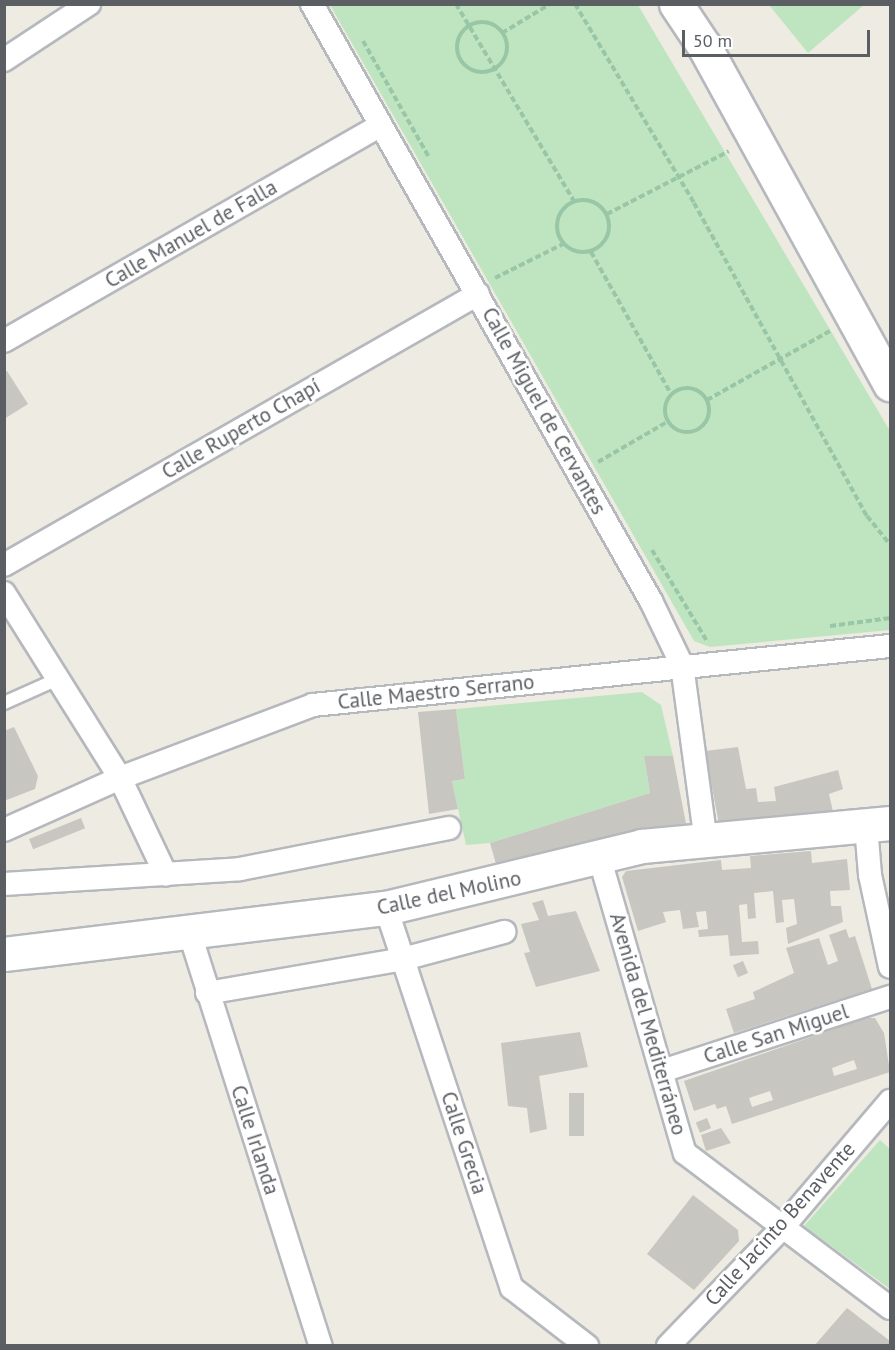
<!DOCTYPE html>
<meta charset="utf-8">
<style>
body{margin:0}
#map{position:relative;width:895px;height:1350px;overflow:hidden;background:#eeebe2;font-family:"PT Sans",sans-serif}
div>[style]{position:absolute}
.green>*{inset:0;background:#bfe5c0}
.building>*{inset:0;background:#c8c6c0;transform-origin:0 0}
.path>*{height:4px;margin-top:-2px;transform-origin:0;background:repeating-linear-gradient(90deg,#98c6a6 0 6px,transparent 0 9px)}
.path>.ring{margin:-2px;padding:0;box-sizing:content-box;background:none;border:4px solid #98c6a6;border-radius:50%}
.roads{filter:drop-shadow(2px 0 #b5b8bd) drop-shadow(-2px 0 #b5b8bd) drop-shadow(0 2px #b5b8bd) drop-shadow(0 -2px #b5b8bd)}
.lane>*{height:12px;margin:-6px;padding:0 6px;transform-origin:6px;border-radius:6px;background:#fff}
.street>*{height:22px;margin:-11px;padding:0 11px;transform-origin:11px;border-radius:11px;background:#fff}
.secondary>*{height:33px;margin:-16.5px;padding:0 16.5px;transform-origin:16.5px;border-radius:16.5px;background:#fff}
span{translate:-50% -50%;white-space:nowrap;text-align:center;line-height:1.15;-webkit-text-stroke:5px #fff;paint-order:stroke}
.street-label{font-size:21px;color:#5b5e63}
.frame{position:absolute;inset:0;border:6px solid #5b5e63;pointer-events:none}
.scale{position:absolute;left:682px;top:30px;width:188px;height:27px;box-sizing:border-box;border:3px solid #5b5e63;border-top:0;padding-left:8px;font-size:18px;line-height:21px;white-space:nowrap;color:#5b5e63;-webkit-text-stroke:4px #fff;paint-order:stroke}
</style>
<div id="map">
<div class="green">
<div style="clip-path:polygon(330px 5px,638px 5px,890px 431px,890px 630px,710px 647px,694px 641px)"></div>
<div style="clip-path:polygon(769px 5px,864px 5px,808px 53px)"></div>
<div style="clip-path:polygon(642px 692px,661px 705px,673px 756px,644px 756px,650px 793px,490px 843px,466px 845px,452px 781px,465px 779px,456px 709px)"></div>
<div style="clip-path:polygon(880px 1140px,890px 1149px,890px 1289px,804px 1226px)"></div>
</div>
<div class="building">
<div style="clip-path:polygon(7px 371px,28px 404px,4px 419px,4px 372px)"></div>
<div style="clip-path:polygon(456px 709px,465px 779px,452px 781px,458px 809px,429px 814px,418px 712px)"></div>
<div style="clip-path:polygon(14px 727px,38px 776px,35px 789px,4px 801px,4px 731px)"></div>
<div style="clip-path:polygon(738px 747px,746px 789px,756px 788px,758px 802px,776px 801px,774px 787px,838px 770px,843px 789px,829px 794px,834px 816px,719px 824px,705px 751px)"></div>
<div style="clip-path:polygon(644px 756px,673px 756px,687px 829px,496px 864px,490px 843px,650px 793px)"></div>
<div style="left:81px;top:818px;width:11px;height:56px;rotate:68deg"></div>
<div style="clip-path:polygon(811px 851px,812px 863px,847px 859px,850px 890px,830px 891px,831px 906px,841px 906px,843px 922px,788px 944px,786px 928px,797px 924px,794px 899px,782px 900px,784px 922px,776px 923px,773px 891px,754px 893px,756px 918px,748px 919px,747px 904px,739px 905px,742px 942px,758px 941px,759px 954px,730px 956px,728px 935px,699px 937px,698px 930px,708px 929px,706px 911px,696px 912px,699px 927px,683px 929px,680px 910px,663px 912px,666px 922px,638px 931px,622px 877px,626px 871px,721px 860px,722px 870px,751px 868px,750px 856px)"></div>
<div style="clip-path:polygon(543px 900px,548px 916px,576px 911px,600px 971px,536px 987px,524px 953px,530px 952px,521px 924px,539px 920px,532px 903px)"></div>
<div style="clip-path:polygon(846px 929px,849px 938px,855px 936px,872px 989px,734px 1033px,726px 1009px,755px 999px,753px 992px,794px 973px,786px 948px,819px 938px,828px 965px,838px 961px,829px 935px)"></div>
<div style="left:743px;top:961px;width:13px;height:11px;rotate:67deg"></div>
<div style="clip-path:polygon(evenodd,866px 1018px,875px 1018px,884px 1033px,890px 1072px,732px 1124px,726px 1106px,717px 1109px,715px 1104px,694px 1111px,684px 1081px,866px 1018px,854px 1060px,857px 1069px,834px 1076px,832px 1068px,854px 1060px,866px 1018px,770px 1091px,773px 1100px,752px 1107px,749px 1098px,770px 1091px)"></div>
<div style="clip-path:polygon(580px 1032px,588px 1067px,539px 1076px,547px 1129px,530px 1133px,527px 1108px,508px 1106px,501px 1043px)"></div>
<div style="left:569px;top:1093px;width:15px;height:43px"></div>
<div style="left:707px;top:1118px;width:11px;height:12px;rotate:68deg"></div>
<div style="clip-path:polygon(721px 1128px,731px 1143px,706px 1151px,701px 1135px)"></div>
<div style="clip-path:polygon(693px 1195px,738px 1230px,739px 1241px,694px 1290px,647px 1254px)"></div>
<div style="clip-path:polygon(847px 1308px,890px 1341px,890px 1346px,814px 1346px)"></div>
</div>
<div class="path">
<div style="left:456px;top:4px;width:230px;rotate:59.1deg"></div>
<div style="left:575px;top:4px;width:232px;rotate:59.1deg"></div>
<div style="left:694px;top:203px;width:358px;rotate:61.1deg"></div>
<div style="left:867px;top:516px;width:36px;rotate:51deg"></div>
<div class="ring" style="left:457px;top:22px;width:46px;height:46px"></div>
<div style="left:502px;top:33px;width:56px;rotate:-31.1deg"></div>
<div style="left:363px;top:41px;width:133px;rotate:60.4deg"></div>
<div class="ring" style="left:557px;top:200px;width:48px;height:48px"></div>
<div style="left:607px;top:214px;width:137px;rotate:-27.3deg"></div>
<div style="left:591px;top:252px;width:163px;rotate:60.6deg"></div>
<div style="left:495px;top:278px;width:76px;rotate:-26.6deg"></div>
<div class="ring" style="left:665px;top:388px;width:40px;height:40px"></div>
<div style="left:707px;top:400px;width:141px;rotate:-29.3deg"></div>
<div style="left:598px;top:462px;width:80px;rotate:-30.1deg"></div>
<div style="left:652px;top:550px;width:106px;rotate:58.9deg"></div>
<div style="left:830px;top:626px;width:61px;rotate:-7.6deg"></div>
</div>
<div class="roads">
<div class="lane">
<div style="left:4px;top:703px;width:59px;rotate:-24deg"></div>
</div>
<div class="street">
<div style="left:312px;top:4px;width:687px;rotate:60.41deg"></div>
<div style="left:651px;top:601px;width:71px;rotate:64.2deg"></div>
<div style="left:682px;top:665px;width:179px;rotate:82.3deg"></div>
<div style="left:4px;top:60px;width:102px;rotate:-33.4deg"></div>
<div style="left:4px;top:341px;width:431px;rotate:-29.8deg"></div>
<div style="left:4px;top:565px;width:546px;rotate:-29.76deg"></div>
<div style="left:4px;top:593px;width:218px;rotate:57.9deg"></div>
<div style="left:120px;top:778px;width:107px;rotate:64.6deg"></div>
<div style="left:866px;top:826px;width:49px;rotate:85.3deg"></div>
<div style="left:870px;top:875px;width:94px;rotate:77.7deg"></div>
<div style="left:4px;top:830px;width:127px;rotate:-24.1deg"></div>
<div style="left:120px;top:778px;width:206px;rotate:-20.7deg"></div>
<div style="left:313px;top:705px;width:580px;rotate:-5.84deg"></div>
<div style="left:599px;top:856px;width:309px;rotate:73.9deg"></div>
<div style="left:685px;top:1153px;width:257px;rotate:37.1deg"></div>
<div style="left:4px;top:884px;width:236px;rotate:-3.6deg"></div>
<div style="left:240px;top:869px;width:213px;rotate:-11.1deg"></div>
<div style="left:386px;top:908px;width:400px;rotate:71.7deg"></div>
<div style="left:512px;top:1288px;width:95px;rotate:37.7deg"></div>
<div style="left:190px;top:934px;width:432px;rotate:72.4deg"></div>
<div style="left:207px;top:993px;width:199px;rotate:-9.8deg"></div>
<div style="left:403px;top:959px;width:105px;rotate:-15deg"></div>
<div style="left:662px;top:1071px;width:240px;rotate:-18deg"></div>
<div style="left:668px;top:1346px;width:164px;rotate:-46deg"></div>
<div style="left:782px;top:1228px;width:167px;rotate:-49.6deg"></div>
</div>
<div class="secondary">
<div style="left:676px;top:4px;width:50px;rotate:56.3deg"></div>
<div style="left:704px;top:46px;width:386px;rotate:61.2deg"></div>
<div style="left:4px;top:954px;width:385px;rotate:-6.9deg"></div>
<div style="left:386px;top:908px;width:263px;rotate:-13.6deg"></div>
<div style="left:642px;top:846px;width:249px;rotate:-5.3deg"></div>
</div>
</div>
<div class="street-label">
<span style="left:191px;top:234px;rotate:-30deg">Calle Manuel de Falla</span>
<span style="left:544px;top:411px;rotate:61deg">Calle Miguel de Cervantes</span>
<span style="left:241px;top:429px;rotate:-30deg">Calle Ruperto Chapí</span>
<span style="left:436px;top:692px;rotate:-6deg">Calle Maestro Serrano</span>
<span style="left:449px;top:893px;rotate:-12deg">Calle del Molino</span>
<span style="left:648px;top:1024px;rotate:74deg">Avenida del Mediterráneo</span>
<span style="left:776px;top:1034px;rotate:-18deg">Calle San Miguel</span>
<span style="left:255px;top:1140px;rotate:72deg">Calle Irlanda</span>
<span style="left:464px;top:1143px;rotate:72deg">Calle Grecia</span>
<span style="left:780px;top:1224px;rotate:-48deg">Calle Jacinto Benavente</span>
</div>
<div class="frame"></div>
<div class="scale">50 m</div>
</div>
